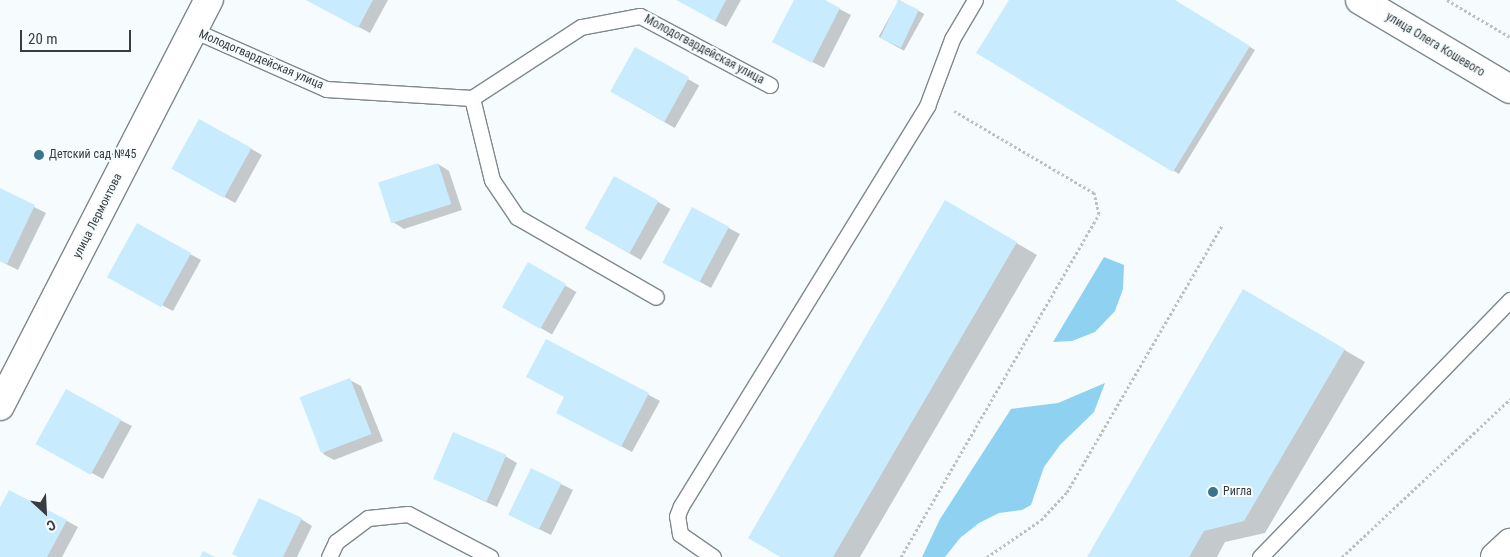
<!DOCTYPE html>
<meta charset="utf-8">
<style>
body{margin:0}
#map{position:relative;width:1510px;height:557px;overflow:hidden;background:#f6fcfe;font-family:"Roboto Condensed",sans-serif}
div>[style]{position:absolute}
.green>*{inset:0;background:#8fd1f0}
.shadow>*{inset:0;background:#0003;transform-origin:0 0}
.building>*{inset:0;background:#c8ecfe;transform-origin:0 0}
.path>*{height:3px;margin-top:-1.5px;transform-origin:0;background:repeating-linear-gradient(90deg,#bbc0c2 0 2.5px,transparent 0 5px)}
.roads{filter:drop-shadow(1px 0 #80888c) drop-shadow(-1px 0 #80888c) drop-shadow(0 1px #80888c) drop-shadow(0 -1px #80888c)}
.service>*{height:15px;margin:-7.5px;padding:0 7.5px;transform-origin:7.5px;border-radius:7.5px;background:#fff}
.minor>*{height:28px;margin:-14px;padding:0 14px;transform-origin:14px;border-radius:14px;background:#fff}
.secondary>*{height:28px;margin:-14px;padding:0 14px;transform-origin:14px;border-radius:14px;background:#fff}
.dots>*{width:14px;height:14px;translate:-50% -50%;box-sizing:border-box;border:2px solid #f6fcfe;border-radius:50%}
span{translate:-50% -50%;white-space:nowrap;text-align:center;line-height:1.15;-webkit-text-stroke:4px #f6fcfe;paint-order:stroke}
.street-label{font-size:12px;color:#3a3d3f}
.poi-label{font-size:12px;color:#3a3d3f}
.left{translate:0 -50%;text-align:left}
.north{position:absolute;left:20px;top:487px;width:50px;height:50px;-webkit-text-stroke:4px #f6fcfe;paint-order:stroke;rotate:155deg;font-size:14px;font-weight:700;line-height:20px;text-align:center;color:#3a3d3f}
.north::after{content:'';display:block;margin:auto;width:18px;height:22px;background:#3a3d3f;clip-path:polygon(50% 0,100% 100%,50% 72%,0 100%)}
.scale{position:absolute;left:20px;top:30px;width:111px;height:22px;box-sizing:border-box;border:2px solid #3a3d3f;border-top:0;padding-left:6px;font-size:15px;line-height:18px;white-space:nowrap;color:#3a3d3f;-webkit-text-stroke:4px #f6fcfe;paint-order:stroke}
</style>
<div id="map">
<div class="green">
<div style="clip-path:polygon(1104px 257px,1124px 265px,1123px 289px,1115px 311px,1095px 332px,1072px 341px,1053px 342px)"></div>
<div style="clip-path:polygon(1105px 383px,1094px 412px,1060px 445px,1044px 467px,1031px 505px,1022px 510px,999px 513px,979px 523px,960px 538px,945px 557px,922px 557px,940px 519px,1011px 409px,1058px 403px)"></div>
</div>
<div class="shadow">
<div style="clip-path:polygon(308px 0,388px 0,370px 33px)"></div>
<div style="clip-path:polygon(678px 0,741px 0,726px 27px)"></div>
<div style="clip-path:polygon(795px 0,822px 0,851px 15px,824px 68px,785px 48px)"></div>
<div style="left:899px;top:0;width:29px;height:42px;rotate:29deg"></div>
<div style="clip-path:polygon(1010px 0,1172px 0,1255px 50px,1179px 174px,978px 53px)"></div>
<div style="left:636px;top:49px;width:73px;height:49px;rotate:30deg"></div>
<div style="left:199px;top:120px;width:72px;height:55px;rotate:29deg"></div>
<div style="clip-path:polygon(438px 164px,449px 171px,462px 210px,404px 229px,393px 222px)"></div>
<div style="left:615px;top:177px;width:64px;height:59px;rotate:30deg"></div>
<div style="clip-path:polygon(0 190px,46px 213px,18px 270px,0 261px)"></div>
<div style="clip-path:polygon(946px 202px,1037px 255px,860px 557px,783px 557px)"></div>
<div style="clip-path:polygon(692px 209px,740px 234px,711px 288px,675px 268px)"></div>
<div style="clip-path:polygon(190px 254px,201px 260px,173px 311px,120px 283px)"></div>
<div style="left:528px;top:264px;width:56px;height:49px;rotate:30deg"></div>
<div style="clip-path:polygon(1244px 291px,1365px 362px,1265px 533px,1225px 542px,1217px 557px,1088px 557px)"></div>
<div style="clip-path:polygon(547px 340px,660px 401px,632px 452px,569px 419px,566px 397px)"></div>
<div style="clip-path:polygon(350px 380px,361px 386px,383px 441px,334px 460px,323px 454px)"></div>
<div style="clip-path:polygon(120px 420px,132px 426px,103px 479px,49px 450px)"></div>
<div style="clip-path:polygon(505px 456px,517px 463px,497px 507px,434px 478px)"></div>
<div style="clip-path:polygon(561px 484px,573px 490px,551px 535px,510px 515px)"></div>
<div style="clip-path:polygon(0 509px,67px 521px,78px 527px,62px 557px,0 557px)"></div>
<div style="clip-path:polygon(301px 519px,312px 526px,297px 557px,240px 557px)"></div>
</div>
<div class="building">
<div style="clip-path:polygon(306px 0,373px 0,358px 28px)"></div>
<div style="clip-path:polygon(676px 0,726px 0,715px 21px)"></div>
<div style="clip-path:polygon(794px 0,825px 0,840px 8px,812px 63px,772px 42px)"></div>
<div style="left:898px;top:0;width:23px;height:42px;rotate:25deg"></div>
<div style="clip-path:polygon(1009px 0,1175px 0,1250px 46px,1173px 172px,976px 53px)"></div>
<div style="left:635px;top:47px;width:62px;height:51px;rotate:29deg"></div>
<div style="left:199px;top:119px;width:60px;height:57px;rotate:29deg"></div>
<div style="left:438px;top:163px;width:43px;height:63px;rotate:72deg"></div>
<div style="left:614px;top:176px;width:51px;height:60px;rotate:29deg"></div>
<div style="clip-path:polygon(0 188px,35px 205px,7px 264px,0 261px)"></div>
<div style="clip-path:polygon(945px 200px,1017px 242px,833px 557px,780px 557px,748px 538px)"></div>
<div style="left:692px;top:207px;width:42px;height:63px;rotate:28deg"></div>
<div style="left:137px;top:223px;width:62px;height:62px;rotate:29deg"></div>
<div style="left:528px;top:262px;width:44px;height:52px;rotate:30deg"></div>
<div style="clip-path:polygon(1243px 289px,1345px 349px,1244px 521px,1204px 531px,1189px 557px,1087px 557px)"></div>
<div style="clip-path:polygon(546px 339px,649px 393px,621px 447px,556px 413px,564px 397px,526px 377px)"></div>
<div style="left:350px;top:378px;width:60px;height:54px;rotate:69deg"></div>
<div style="left:66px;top:389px;width:63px;height:63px;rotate:29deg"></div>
<div style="left:453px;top:432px;width:58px;height:51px;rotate:23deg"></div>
<div style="left:531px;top:468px;width:34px;height:52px;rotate:26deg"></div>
<div style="clip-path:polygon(9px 490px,67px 520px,47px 557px,0 557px,0 507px)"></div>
<div style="clip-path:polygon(259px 498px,302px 518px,283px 557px,238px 557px,232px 554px)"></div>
<div style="clip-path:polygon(203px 551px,215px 557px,200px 557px)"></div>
</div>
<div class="path">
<div style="left:1447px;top:0;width:73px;rotate:30.4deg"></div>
<div style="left:901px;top:557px;width:396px;rotate:-60deg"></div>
<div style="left:1099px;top:214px;width:22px;rotate:-103deg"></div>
<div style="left:1094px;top:193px;width:162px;rotate:-149.6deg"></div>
<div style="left:987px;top:557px;width:65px;rotate:-34.4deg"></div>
<div style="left:1041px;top:520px;width:38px;rotate:-47deg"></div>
<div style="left:1067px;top:492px;width:310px;rotate:-59.8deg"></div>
<div style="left:1342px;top:557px;width:231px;rotate:-43.2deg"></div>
</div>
<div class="roads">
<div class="service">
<div style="left:193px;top:30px;width:145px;rotate:23.9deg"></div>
<div style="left:326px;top:89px;width:146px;rotate:3.5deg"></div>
<div style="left:472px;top:98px;width:130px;rotate:-33.1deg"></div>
<div style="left:581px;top:27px;width:60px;rotate:-10.6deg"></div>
<div style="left:640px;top:16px;width:147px;rotate:28deg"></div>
<div style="left:472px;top:98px;width:84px;rotate:76.3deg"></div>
<div style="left:492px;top:180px;width:45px;rotate:56deg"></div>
<div style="left:517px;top:217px;width:160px;rotate:29.9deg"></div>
<div style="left:329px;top:557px;width:17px;rotate:-65deg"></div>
<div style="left:336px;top:542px;width:40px;rotate:-37deg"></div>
<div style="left:368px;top:518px;width:40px;rotate:-5.7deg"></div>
<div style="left:408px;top:514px;width:93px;rotate:27.7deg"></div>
<div style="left:713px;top:557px;width:40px;rotate:-145.1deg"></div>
<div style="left:680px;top:534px;width:18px;rotate:-99deg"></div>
<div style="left:677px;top:516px;width:11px;rotate:-68deg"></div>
<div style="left:681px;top:506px;width:470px;rotate:-58.4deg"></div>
<div style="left:927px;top:106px;width:72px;rotate:-69.5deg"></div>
<div style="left:952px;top:39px;width:45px;rotate:-59.5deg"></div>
<div style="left:1260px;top:557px;width:359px;rotate:-45.8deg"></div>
</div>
<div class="minor">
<div style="left:1360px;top:0;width:174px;rotate:30.7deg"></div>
<div style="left:0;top:406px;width:457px;rotate:-62.8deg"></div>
</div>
<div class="secondary">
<div style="left:1495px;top:557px;width:21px;rotate:-43deg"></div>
</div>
</div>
<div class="dots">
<div style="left:39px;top:155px;background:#3b748e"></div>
<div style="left:1213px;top:492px;background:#3b748e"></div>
</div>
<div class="street-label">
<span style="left:1435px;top:45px;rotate:31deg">улица Олега Кошевого</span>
<span style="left:704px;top:50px;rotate:28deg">Молодогвардейская улица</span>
<span style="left:261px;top:60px;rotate:23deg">Молодогвардейская улица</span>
<span style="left:98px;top:216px;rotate:-63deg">улица Лермонтова</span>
</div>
<div class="poi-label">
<span class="left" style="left:49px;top:155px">Детский сад №45</span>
<span class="left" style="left:1223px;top:492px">Ригла</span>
</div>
<div class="north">С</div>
<div class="scale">20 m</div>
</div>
